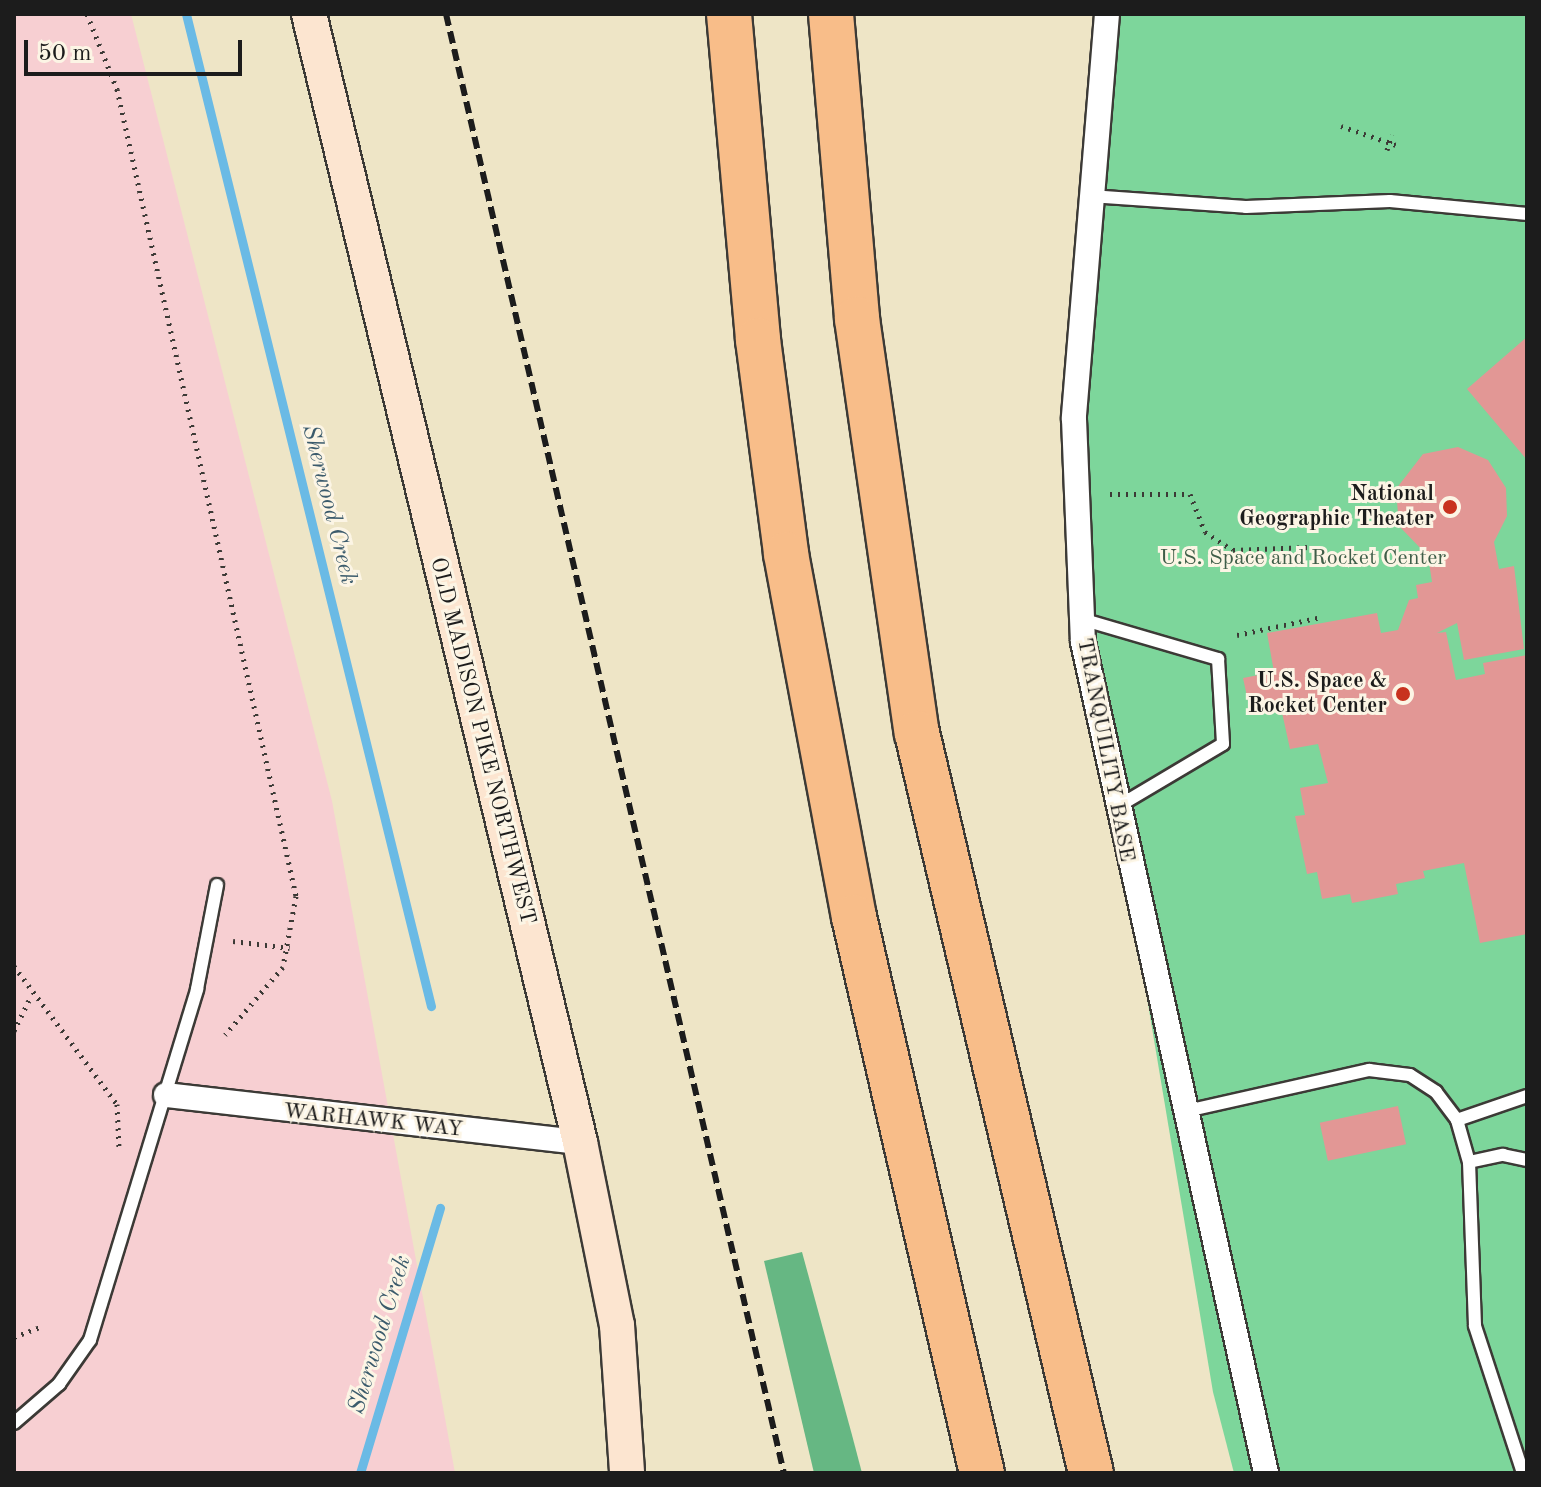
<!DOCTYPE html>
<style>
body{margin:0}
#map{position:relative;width:1541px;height:1487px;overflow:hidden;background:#eee5c6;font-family:"Old Standard TT",serif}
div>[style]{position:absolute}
.built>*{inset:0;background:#f7cfd2}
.green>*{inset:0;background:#7dd69b}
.forest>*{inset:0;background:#66b783}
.stream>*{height:9px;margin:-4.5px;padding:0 4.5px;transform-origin:4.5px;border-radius:4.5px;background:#6abae5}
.building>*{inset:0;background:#e29795;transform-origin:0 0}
.path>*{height:5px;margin-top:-2.5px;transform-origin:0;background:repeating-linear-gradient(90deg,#3c3a36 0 2px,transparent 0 8px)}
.roads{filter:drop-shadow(2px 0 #3c3a36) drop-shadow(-2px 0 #3c3a36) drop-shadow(0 2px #3c3a36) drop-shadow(0 -2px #3c3a36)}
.lane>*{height:12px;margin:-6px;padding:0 6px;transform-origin:6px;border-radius:6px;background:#fff}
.street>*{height:24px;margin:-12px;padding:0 12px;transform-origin:12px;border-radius:12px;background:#fff}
.secondary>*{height:34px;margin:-17px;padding:0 17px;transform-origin:17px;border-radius:17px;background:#fce5d0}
.highway>*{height:44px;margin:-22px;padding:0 22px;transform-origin:22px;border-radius:22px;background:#f8bd89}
.rail>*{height:6px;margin-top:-3px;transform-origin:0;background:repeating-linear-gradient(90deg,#1c1c1c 0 12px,transparent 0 18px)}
.dots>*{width:22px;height:22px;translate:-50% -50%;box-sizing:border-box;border:4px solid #fcf5e5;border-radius:50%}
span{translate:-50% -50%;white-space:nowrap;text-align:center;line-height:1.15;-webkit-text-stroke:6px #fcf5e5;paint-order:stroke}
.poi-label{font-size:22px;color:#1c1c1c;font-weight:700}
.right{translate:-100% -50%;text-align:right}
.park-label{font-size:22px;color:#3e5d48}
.street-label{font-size:22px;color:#1c1c1c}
.water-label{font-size:24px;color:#3b5b6c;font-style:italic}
.frame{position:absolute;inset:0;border:16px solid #1c1c1c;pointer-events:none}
.scale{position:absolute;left:24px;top:40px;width:218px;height:36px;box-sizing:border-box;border:4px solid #1c1c1c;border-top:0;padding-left:10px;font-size:24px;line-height:28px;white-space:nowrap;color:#1c1c1c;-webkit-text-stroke:6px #fcf5e5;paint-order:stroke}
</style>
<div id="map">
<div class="built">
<div style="clip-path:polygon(14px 14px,131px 14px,332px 801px,455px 1473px,14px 1473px)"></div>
</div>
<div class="green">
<div style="clip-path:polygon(1104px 14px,1527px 14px,1527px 1473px,1234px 1473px,1213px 1392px,1077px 580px)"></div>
</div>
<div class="forest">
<div style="clip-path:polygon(802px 1252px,852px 1435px,862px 1473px,814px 1473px,764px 1261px)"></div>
</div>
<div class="stream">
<div style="left:186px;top:14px;width:1022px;rotate:76.13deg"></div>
<div style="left:360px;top:1473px;width:277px;rotate:-73.2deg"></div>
</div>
<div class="building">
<div style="clip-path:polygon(1527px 337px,1527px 460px,1467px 389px)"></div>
<div style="clip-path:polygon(1458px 447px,1488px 460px,1506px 488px,1507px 516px,1494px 542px,1499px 569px,1514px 566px,1524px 649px,1464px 660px,1457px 623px,1437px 633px,1446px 632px,1456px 680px,1485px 674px,1483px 663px,1527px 655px,1527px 934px,1480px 943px,1464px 863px,1423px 871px,1425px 878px,1396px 884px,1398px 894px,1352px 903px,1350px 894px,1322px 899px,1317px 872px,1307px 874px,1295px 816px,1305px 815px,1300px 788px,1328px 783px,1318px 744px,1290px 749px,1281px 708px,1251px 715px,1243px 678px,1274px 672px,1267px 633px,1377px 613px,1381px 633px,1398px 630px,1409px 600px,1418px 598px,1416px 585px,1432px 582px,1428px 556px,1399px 526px,1396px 489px,1423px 454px)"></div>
<div style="left:1398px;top:1106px;width:39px;height:80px;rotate:78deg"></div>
</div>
<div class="path">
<div style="left:87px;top:14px;width:81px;rotate:68.2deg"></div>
<div style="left:117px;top:89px;width:827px;rotate:77.49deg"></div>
<div style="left:296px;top:896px;width:72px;rotate:100.4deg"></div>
<div style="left:283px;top:967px;width:89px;rotate:130.5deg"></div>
<div style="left:1341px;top:126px;width:58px;rotate:19.1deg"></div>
<div style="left:1387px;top:150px;width:16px;rotate:-72deg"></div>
<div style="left:1110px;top:494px;width:80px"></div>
<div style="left:1190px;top:494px;width:41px;rotate:68.5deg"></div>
<div style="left:1205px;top:532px;width:33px;rotate:33deg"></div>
<div style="left:1233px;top:550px;width:77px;rotate:-2.2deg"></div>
<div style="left:1237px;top:635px;width:87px;rotate:-12deg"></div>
<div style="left:233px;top:941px;width:57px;rotate:7deg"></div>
<div style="left:14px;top:966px;width:172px;rotate:53.3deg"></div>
<div style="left:117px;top:1104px;width:44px;rotate:87.4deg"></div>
<div style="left:14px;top:1031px;width:39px;rotate:-64deg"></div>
<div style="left:14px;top:1337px;width:28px;rotate:-21deg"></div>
</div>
<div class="roads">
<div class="lane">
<div style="left:1090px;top:196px;width:156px;rotate:4deg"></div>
<div style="left:1246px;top:207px;width:144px;rotate:-2.4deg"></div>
<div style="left:1390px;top:201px;width:138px;rotate:5.4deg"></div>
<div style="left:1081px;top:619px;width:143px;rotate:16.3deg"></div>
<div style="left:1218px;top:659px;width:85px;rotate:86.6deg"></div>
<div style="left:1223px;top:744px;width:123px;rotate:149.3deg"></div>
<div style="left:1182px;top:1112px;width:192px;rotate:-12.7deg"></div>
<div style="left:1369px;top:1070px;width:41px;rotate:7deg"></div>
<div style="left:1410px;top:1075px;width:31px;rotate:33deg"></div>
<div style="left:1436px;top:1092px;width:35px;rotate:53deg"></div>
<div style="left:1457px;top:1120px;width:44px;rotate:74.1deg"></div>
<div style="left:1469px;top:1162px;width:164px;rotate:87.9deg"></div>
<div style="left:1475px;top:1326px;width:155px;rotate:71.9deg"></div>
<div style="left:1457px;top:1120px;width:74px;rotate:-18.9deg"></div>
<div style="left:1469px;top:1162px;width:35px;rotate:-12deg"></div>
<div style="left:1503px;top:1155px;width:25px;rotate:12deg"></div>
<div style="left:14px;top:1423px;width:60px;rotate:-40.9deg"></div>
<div style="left:59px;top:1384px;width:54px;rotate:-54.8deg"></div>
<div style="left:90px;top:1340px;width:367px;rotate:-73deg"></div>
<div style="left:197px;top:989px;width:106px;rotate:-79.1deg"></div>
</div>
<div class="street">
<div style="left:1107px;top:14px;width:406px;rotate:94.7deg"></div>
<div style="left:1074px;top:419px;width:223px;rotate:87.7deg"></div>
<div style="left:1083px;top:642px;width:851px;rotate:77.58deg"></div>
<div style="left:166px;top:1095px;width:417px;rotate:6.5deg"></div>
</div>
<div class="secondary">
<div style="left:309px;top:14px;width:1160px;rotate:76.49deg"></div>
<div style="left:580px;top:1142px;width:187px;rotate:78.6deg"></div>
<div style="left:617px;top:1325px;width:148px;rotate:86.1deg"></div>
</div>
<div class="highway">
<div style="left:729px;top:14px;width:327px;rotate:84.9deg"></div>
<div style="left:758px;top:340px;width:216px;rotate:82.5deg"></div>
<div style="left:786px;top:554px;width:369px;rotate:79.4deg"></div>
<div style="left:854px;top:917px;width:571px;rotate:77.04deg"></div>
<div style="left:831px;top:14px;width:306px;rotate:85.1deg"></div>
<div style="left:857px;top:319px;width:418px;rotate:81.8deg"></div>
<div style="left:917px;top:733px;width:760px;rotate:76.77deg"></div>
</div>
</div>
<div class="rail">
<div style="left:446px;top:14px;width:1498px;rotate:76.96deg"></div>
</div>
<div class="dots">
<div style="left:1450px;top:507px;background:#c8321e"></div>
<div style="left:1403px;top:694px;background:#c8321e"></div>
</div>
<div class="poi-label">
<span class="right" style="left:1434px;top:507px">National<br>Geographic Theater</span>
<span class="right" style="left:1387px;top:694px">U.S. Space &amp;<br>Rocket Center</span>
</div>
<div class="park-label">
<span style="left:1303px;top:559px">U.S. Space and Rocket Center</span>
</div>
<div class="street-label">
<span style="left:482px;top:741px;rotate:76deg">OLD MADISON PIKE NORTHWEST</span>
<span style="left:1105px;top:750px;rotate:79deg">TRANQUILITY BASE</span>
<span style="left:373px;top:1121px;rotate:6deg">WARHAWK WAY</span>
</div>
<div class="water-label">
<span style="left:328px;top:505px;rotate:76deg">Sherwood Creek</span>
<span style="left:381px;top:1335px;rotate:-73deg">Sherwood Creek</span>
</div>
<div class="frame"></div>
<div class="scale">50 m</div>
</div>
